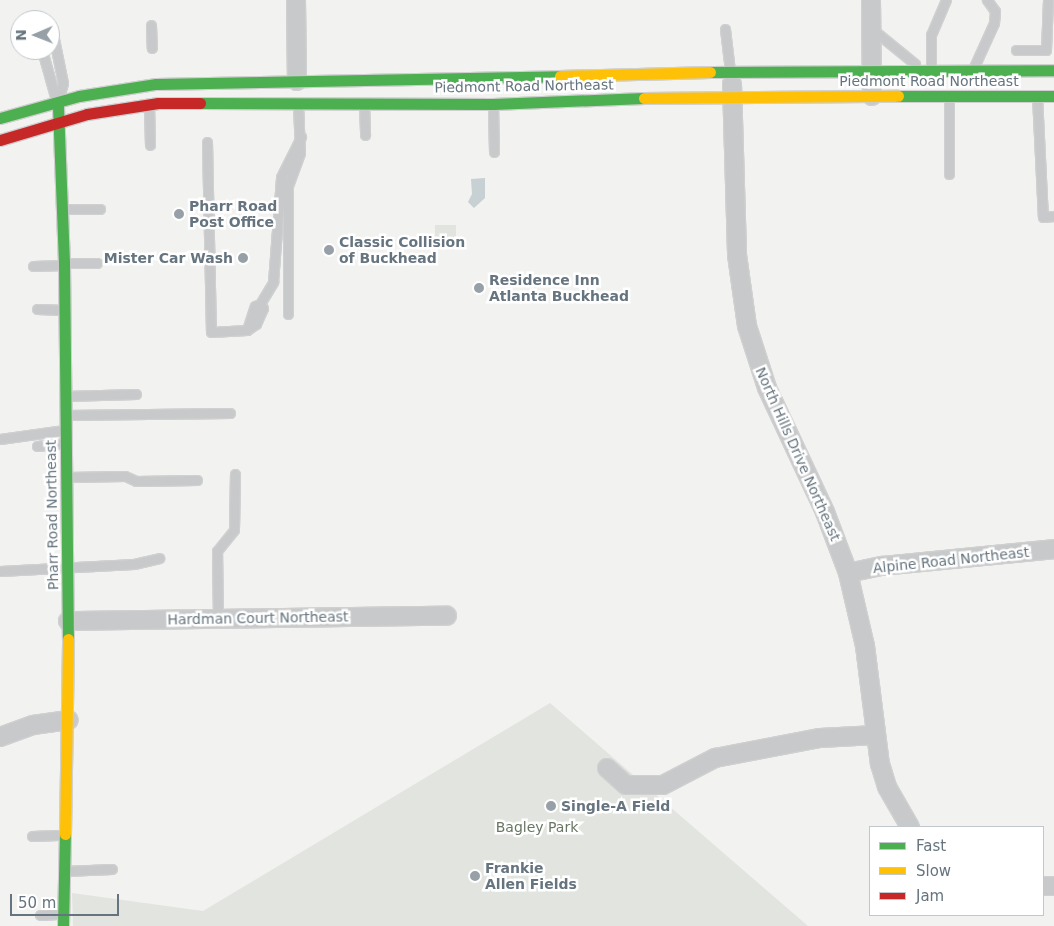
<!DOCTYPE html>
<style>
body{margin:0}
#map{position:relative;width:1054px;height:926px;overflow:hidden;background:#f2f2f1;font-family:"DejaVu Sans",sans-serif}
div>[style]{position:absolute}
.green>*{inset:0;background:#e2e5df;transform-origin:0 0}
.water>*{inset:0;background:#c7d0d2}
.roads{filter:drop-shadow(1px 0 #d0d0d1) drop-shadow(-1px 0 #d0d0d1) drop-shadow(0 1px #d0d0d1) drop-shadow(0 -1px #d0d0d1)}
.lane>*{height:9px;margin:-4.5px;padding:0 4.5px;transform-origin:4.5px;border-radius:4.5px;background:#c8c9ca}
.street>*{height:18px;margin:-9px;padding:0 9px;transform-origin:9px;border-radius:9px;background:#c8c9ca}
.fast>*{height:11px;margin:-5.5px;padding:0 5.5px;transform-origin:5.5px;border-radius:5.5px;background:#4caf50}
.slow>*{height:11px;margin:-5.5px;padding:0 5.5px;transform-origin:5.5px;border-radius:5.5px;background:#ffc107}
.jam>*{height:11px;margin:-5.5px;padding:0 5.5px;transform-origin:5.5px;border-radius:5.5px;background:#c62828}
.dots>*{width:14px;height:14px;translate:-50% -50%;box-sizing:border-box;border:2px solid #fff;border-radius:50%}
span{translate:-50% -50%;white-space:nowrap;text-align:center;line-height:1.15;-webkit-text-stroke:5px #fff;paint-order:stroke}
.street-label{font-size:14px;color:#65747e}
.poi-label{font-size:14px;color:#65747e;font-weight:700}
.left{translate:0 -50%;text-align:left}
.right{translate:-100% -50%;text-align:right}
.park-label{font-size:14px;color:#687663}
.legend{position:absolute;left:869px;top:826px;width:175px;height:90px;box-sizing:border-box;background:#fff;border:1px solid #c1c7cb;margin:0;padding:6px 9px;list-style:none;font-size:15px;color:#65747e}
.legend li{display:flex;align-items:center;gap:10px;height:25px}
.legend b{width:25px;border:1px solid #c1c7cb}
.north{position:absolute;left:10px;top:10px;width:50px;height:50px;box-sizing:border-box;background:#fff;border:1px solid #c1c7cb;border-radius:50%;rotate:269deg;font-size:14px;font-weight:700;line-height:20px;text-align:center;color:#65747e}
.north::after{content:'';display:block;margin:auto;width:18px;height:22px;background:#96a0a6;clip-path:polygon(50% 0,100% 100%,50% 72%,0 100%)}
.scale{position:absolute;left:10px;top:894px;width:109px;height:22px;box-sizing:border-box;border:2px solid #65747e;border-top:0;padding-left:6px;font-size:15px;line-height:18px;white-space:nowrap;color:#65747e;-webkit-text-stroke:4px #fff;paint-order:stroke}
</style>
<div id="map">
<div class="green">
<div style="left:456px;top:225px;width:16px;height:21px;rotate:90deg"></div>
<div style="clip-path:polygon(550px 703px,808px 926px,73px 926px,72px 893px,203px 911px)"></div>
</div>
<div class="water">
<div style="clip-path:polygon(485px 178px,485px 198px,474px 208px,468px 202px,472px 194px,471px 179px)"></div>
</div>
<div class="roads">
<div class="lane">
<div style="left:151px;top:25px;width:23px;rotate:88deg"></div>
<div style="left:871px;top:28px;width:57px;rotate:39.3deg"></div>
<div style="left:725px;top:29px;width:42px;rotate:83.2deg"></div>
<div style="left:53px;top:34px;width:50px;rotate:78.5deg"></div>
<div style="left:63px;top:83px;width:16px;rotate:105deg"></div>
<div style="left:42px;top:50px;width:52px;rotate:74.4deg"></div>
<div style="left:1016px;top:50px;width:30px"></div>
<div style="left:1046px;top:50px;width:50px;rotate:-87.7deg"></div>
<div style="left:974px;top:67px;width:48px;rotate:-65.6deg"></div>
<div style="left:994px;top:23px;width:12px;rotate:-85deg"></div>
<div style="left:995px;top:11px;width:14px;rotate:-126deg"></div>
<div style="left:931px;top:69px;width:34px;rotate:-90deg"></div>
<div style="left:931px;top:35px;width:38px;rotate:-67deg"></div>
<div style="left:1037px;top:96px;width:121px;rotate:87.2deg"></div>
<div style="left:1043px;top:217px;width:11px;rotate:-5deg"></div>
<div style="left:364px;top:103px;width:32px;rotate:88deg"></div>
<div style="left:493px;top:104px;width:48px;rotate:88.8deg"></div>
<div style="left:149px;top:105px;width:40px;rotate:88.6deg"></div>
<div style="left:207px;top:142px;width:190px;rotate:88.8deg"></div>
<div style="left:211px;top:332px;width:36px;rotate:-3deg"></div>
<div style="left:247px;top:330px;width:25px;rotate:-72deg"></div>
<div style="left:255px;top:306px;width:5px;rotate:-22deg"></div>
<div style="left:260px;top:304px;width:26px;rotate:-59deg"></div>
<div style="left:273px;top:282px;width:105px;rotate:-85.6deg"></div>
<div style="left:281px;top:177px;width:45px;rotate:-63.4deg"></div>
<div style="left:949px;top:174px;width:77px;rotate:-90deg"></div>
<div style="left:64px;top:209px;width:36px"></div>
<div style="left:64px;top:263px;width:33px"></div>
<div style="left:33px;top:266px;width:31px;rotate:-2deg"></div>
<div style="left:37px;top:309px;width:28px;rotate:2deg"></div>
<div style="left:288px;top:314px;width:128px;rotate:-90deg"></div>
<div style="left:288px;top:186px;width:35px;rotate:-70deg"></div>
<div style="left:300px;top:153px;width:49px;rotate:-92.3deg"></div>
<div style="left:247px;top:330px;width:11px;rotate:-34deg"></div>
<div style="left:256px;top:324px;width:17px;rotate:-66deg"></div>
<div style="left:263px;top:308px;width:5px;rotate:-127deg"></div>
<div style="left:66px;top:396px;width:70px;rotate:-1.6deg"></div>
<div style="left:66px;top:415px;width:164px;rotate:-0.7deg"></div>
<div style="left:0;top:439px;width:65px;rotate:-8deg"></div>
<div style="left:37px;top:446px;width:29px;rotate:-6deg"></div>
<div style="left:68px;top:477px;width:57px;rotate:-1deg"></div>
<div style="left:125px;top:476px;width:12px;rotate:24deg"></div>
<div style="left:136px;top:481px;width:61px;rotate:-0.9deg"></div>
<div style="left:0;top:571px;width:134px;rotate:-3deg"></div>
<div style="left:134px;top:564px;width:26px;rotate:-13deg"></div>
<div style="left:218px;top:619px;width:68px;rotate:-90.8deg"></div>
<div style="left:217px;top:551px;width:27px;rotate:-51deg"></div>
<div style="left:234px;top:530px;width:56px;rotate:-89deg"></div>
<div style="left:32px;top:836px;width:33px;rotate:-2deg"></div>
<div style="left:65px;top:871px;width:47px;rotate:-2.4deg"></div>
<div style="left:40px;top:915px;width:22px;rotate:-3deg"></div>
</div>
<div class="street">
<div style="left:296px;top:0;width:81px;rotate:89.3deg"></div>
<div style="left:871px;top:0;width:96px;rotate:89.4deg"></div>
<div style="left:732px;top:84px;width:171px;rotate:88.3deg"></div>
<div style="left:737px;top:255px;width:72px;rotate:82deg"></div>
<div style="left:747px;top:326px;width:65px;rotate:72.1deg"></div>
<div style="left:767px;top:388px;width:137px;rotate:64.9deg"></div>
<div style="left:825px;top:512px;width:65px;rotate:69.3deg"></div>
<div style="left:848px;top:573px;width:75px;rotate:76.9deg"></div>
<div style="left:865px;top:646px;width:119px;rotate:82.8deg"></div>
<div style="left:880px;top:764px;width:24px;rotate:73deg"></div>
<div style="left:887px;top:787px;width:46px;rotate:60.1deg"></div>
<div style="left:848px;top:573px;width:35px;rotate:-12deg"></div>
<div style="left:882px;top:566px;width:173px;rotate:-5.6deg"></div>
<div style="left:68px;top:621px;width:379px;rotate:-0.8deg"></div>
<div style="left:0;top:737px;width:35px;rotate:-20deg"></div>
<div style="left:33px;top:725px;width:36px;rotate:-8deg"></div>
<div style="left:607px;top:768px;width:25px;rotate:42deg"></div>
<div style="left:626px;top:785px;width:37px"></div>
<div style="left:663px;top:785px;width:59px;rotate:-27.4deg"></div>
<div style="left:715px;top:758px;width:107px;rotate:-10.8deg"></div>
<div style="left:820px;top:738px;width:56px;rotate:-3.1deg"></div>
<div style="left:1043px;top:886px;width:11px"></div>
</div>
<div class="fast">
<div style="left:710px;top:72px;width:344px;rotate:-0.3deg"></div>
<div style="left:898px;top:96px;width:156px"></div>
<div style="left:200px;top:103px;width:293px;rotate:0.2deg"></div>
<div style="left:493px;top:104px;width:151px;rotate:-2.3deg"></div>
<div style="left:58px;top:107px;width:156px;rotate:87.8deg"></div>
<div style="left:64px;top:263px;width:376px;rotate:89.4deg"></div>
<div style="left:0;top:118px;width:82px;rotate:-15.6deg"></div>
<div style="left:79px;top:96px;width:78px;rotate:-8.9deg"></div>
<div style="left:156px;top:84px;width:404px;rotate:-1.1deg"></div>
<div style="left:63px;top:926px;width:92px;rotate:-88.8deg"></div>
</div>
<div class="slow">
<div style="left:560px;top:76px;width:150px;rotate:-1.5deg"></div>
<div style="left:644px;top:98px;width:254px;rotate:-0.5deg"></div>
<div style="left:65px;top:834px;width:195px;rotate:-89.1deg"></div>
</div>
<div class="jam">
<div style="left:0;top:140px;width:91px;rotate:-16.6deg"></div>
<div style="left:87px;top:114px;width:72px;rotate:-8.8deg"></div>
<div style="left:158px;top:103px;width:42px"></div>
</div>
</div>
<div class="dots">
<div style="left:179px;top:214px;background:#96a0a6"></div>
<div style="left:329px;top:250px;background:#96a0a6"></div>
<div style="left:243px;top:258px;background:#96a0a6"></div>
<div style="left:479px;top:288px;background:#96a0a6"></div>
<div style="left:551px;top:806px;background:#96a0a6"></div>
<div style="left:475px;top:876px;background:#96a0a6"></div>
</div>
<div class="street-label">
<span style="left:929px;top:81px">Piedmont Road Northeast</span>
<span style="left:524px;top:86px;rotate:-1deg">Piedmont Road Northeast</span>
<span style="left:798px;top:454px;rotate:66deg">North Hills Drive Northeast</span>
<span style="left:52px;top:515px;rotate:-91deg">Pharr Road Northeast</span>
<span style="left:951px;top:560px;rotate:-6deg">Alpine Road Northeast</span>
<span style="left:258px;top:618px;rotate:-1deg">Hardman Court Northeast</span>
</div>
<div class="poi-label">
<span class="left" style="left:189px;top:214px">Pharr Road<br>Post Office</span>
<span class="left" style="left:339px;top:250px">Classic Collision<br>of Buckhead</span>
<span class="right" style="left:233px;top:258px">Mister Car Wash</span>
<span class="left" style="left:489px;top:288px">Residence Inn<br>Atlanta Buckhead</span>
<span class="left" style="left:561px;top:806px">Single-A Field</span>
<span class="left" style="left:485px;top:876px">Frankie<br>Allen Fields</span>
</div>
<div class="park-label">
<span style="left:537px;top:827px">Bagley Park</span>
</div>
<ul class="legend">
<li><b style="height:6px;background:#4caf50"></b>Fast</li>
<li><b style="height:6px;background:#ffc107"></b>Slow</li>
<li><b style="height:6px;background:#c62828"></b>Jam</li>
</ul>
<div class="north">N</div>
<div class="scale">50 m</div>
</div>
